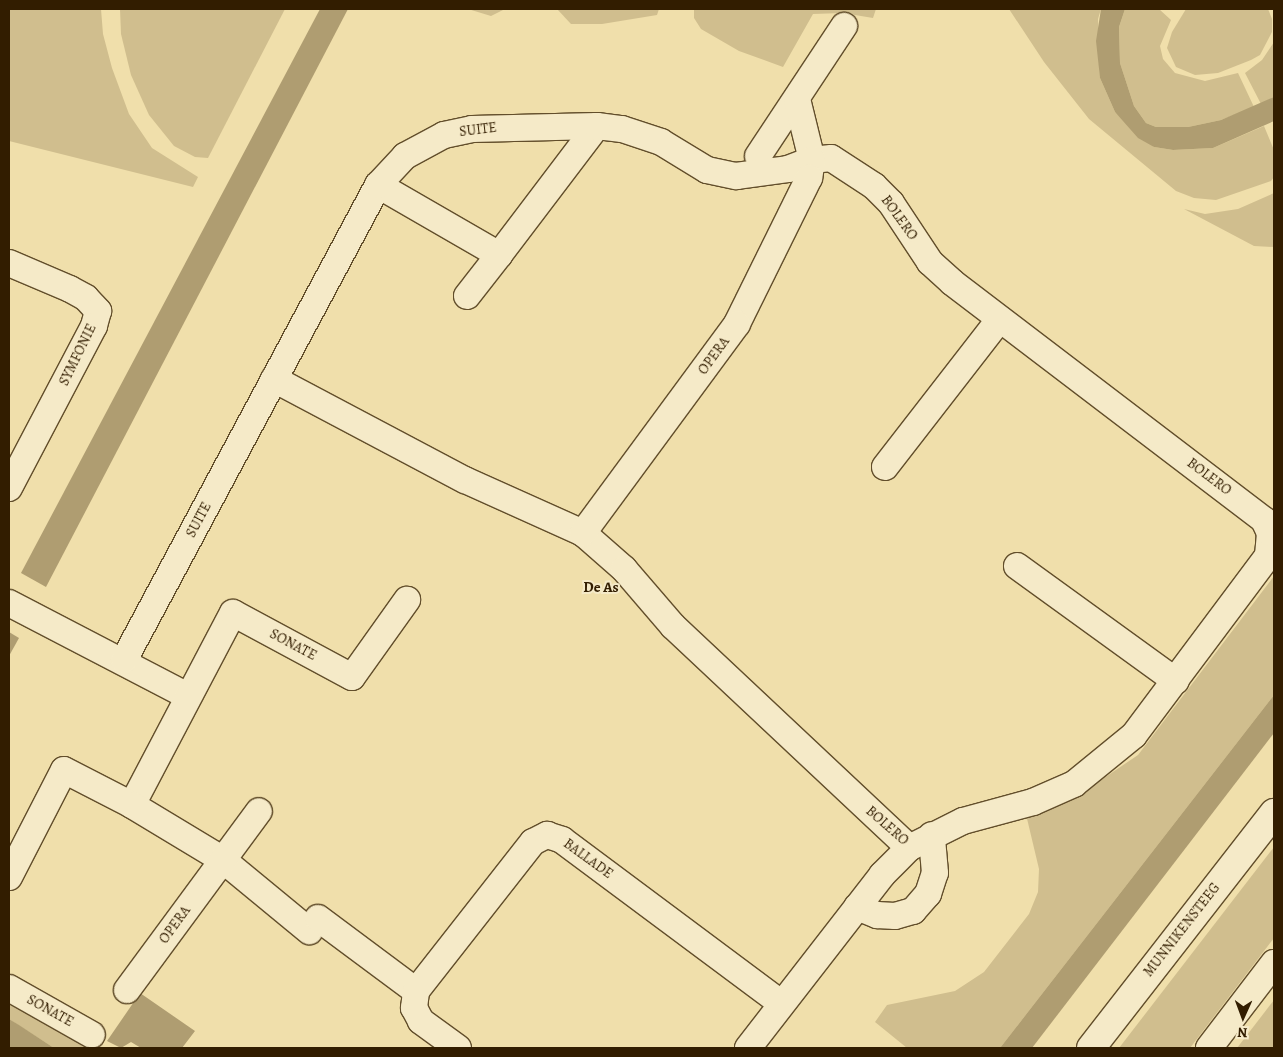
<!DOCTYPE html>
<style>
body{margin:0}
#map{position:relative;width:1283px;height:1057px;overflow:hidden;background:#f0dfab;font-family:Alegreya,serif}
div>[style]{position:absolute}
.green>*{inset:0;background:#d0be8e}
.water>*{inset:0;background:#af9d71}
.roads{filter:drop-shadow(1px 0 #624e2b) drop-shadow(-1px 0 #624e2b) drop-shadow(0 1px #624e2b) drop-shadow(0 -1px #624e2b)}
.street>*{height:26px;margin:-13px;padding:0 13px;transform-origin:13px;border-radius:13px;background:#f5eac8}
.secondary>*{height:28px;margin:-14px;padding:0 14px;transform-origin:14px;border-radius:14px;background:#f5eac8}
span{translate:-50% -50%;white-space:nowrap;text-align:center;line-height:1.15;-webkit-text-stroke:4px #f5eac8;paint-order:stroke}
.street-label{font-size:14px;color:#321d00}
.neighbourhood-label{font-size:15px;color:#321d00;font-weight:700}
.frame{position:absolute;inset:0;border:10px solid #321d00;pointer-events:none}
.north{position:absolute;left:1218px;top:992px;width:50px;height:50px;-webkit-text-stroke:4px #f5eac8;paint-order:stroke;rotate:182deg;font-size:14px;font-weight:700;line-height:20px;text-align:center;color:#321d00}
.north::after{content:'';display:block;margin:auto;width:18px;height:22px;background:#321d00;clip-path:polygon(50% 0,100% 100%,50% 72%,0 100%)}
</style>
<div id="map">
<div class="green">
<div style="clip-path:polygon(9px 9px,101px 9px,103px 34px,112px 68px,129px 114px,152px 148px,198px 177px,193px 187px,9px 141px)"></div>
<div style="clip-path:polygon(120px 9px,285px 9px,208px 158px,195px 157px,174px 146px,149px 115px,131px 75px,121px 34px)"></div>
<div style="clip-path:polygon(468px 9px,505px 9px,491px 16px)"></div>
<div style="clip-path:polygon(557px 9px,659px 9px,657px 15px,602px 24px,571px 24px)"></div>
<div style="clip-path:polygon(694px 9px,876px 9px,873px 18px,843px 13px,813px 14px,783px 67px,739px 51px,701px 29px,694px 18px)"></div>
<div style="clip-path:polygon(1009px 9px,1101px 9px,1098px 19px,1100px 78px,1115px 112px,1154px 147px,1173px 150px,1213px 148px,1264px 126px,1274px 150px,1274px 177px,1271px 181px,1216px 200px,1194px 198px,1176px 191px,1089px 119px,1044px 62px)"></div>
<div style="clip-path:polygon(1125px 9px,1159px 9px,1171px 20px,1160px 46px,1163px 59px,1175px 73px,1205px 81px,1238px 73px,1254px 107px,1221px 120px,1188px 127px,1156px 127px,1146px 123px,1134px 106px,1120px 63px,1119px 27px)"></div>
<div style="clip-path:polygon(1186px 9px,1268px 9px,1272px 19px,1272px 32px,1260px 55px,1251px 60px,1218px 73px,1195px 75px,1176px 67px,1167px 48px,1172px 32px)"></div>
<div style="clip-path:polygon(1274px 42px,1274px 97px,1261px 104px,1245px 73px,1262px 60px)"></div>
<div style="clip-path:polygon(1274px 193px,1274px 247px,1254px 246px,1184px 209px,1205px 214px,1238px 209px)"></div>
<div style="clip-path:polygon(1274px 576px,1274px 695px,1000px 1048px,907px 1048px,875px 1022px,887px 1005px,955px 991px,984px 972px,1029px 914px,1038px 892px,1039px 869px,1024px 806px,1068px 795px,1104px 778px,1138px 755px)"></div>
<div style="clip-path:polygon(1274px 847px,1274px 938px,1190px 1048px,1119px 1048px)"></div>
<div style="clip-path:polygon(1274px 1000px,1274px 1048px,1237px 1048px)"></div>
<div style="clip-path:polygon(9px 1003px,66px 1034px,85px 1048px,54px 1048px,9px 1019px)"></div>
</div>
<div class="water">
<div style="clip-path:polygon(320px 9px,348px 9px,46px 587px,21px 573px)"></div>
<div style="clip-path:polygon(1101px 9px,1125px 9px,1119px 27px,1120px 63px,1134px 106px,1146px 123px,1156px 127px,1188px 127px,1221px 120px,1274px 97px,1274px 121px,1213px 148px,1173px 150px,1154px 147px,1138px 138px,1115px 112px,1100px 78px,1096px 41px)"></div>
<div style="clip-path:polygon(9px 632px,19px 638px,9px 656px)"></div>
<div style="clip-path:polygon(1274px 695px,1274px 733px,1032px 1048px,1000px 1048px)"></div>
<div style="clip-path:polygon(140px 993px,195px 1031px,182px 1048px,141px 1048px,131px 1042px,121px 1048px,107px 1041px)"></div>
<div style="clip-path:polygon(9px 1019px,19px 1025px,54px 1048px,9px 1048px)"></div>
</div>
<div class="roads">
<div class="street">
<div style="left:758px;top:156px;width:156px;rotate:-56.5deg"></div>
<div style="left:378px;top:185px;width:140px;rotate:30deg"></div>
<div style="left:499px;top:255px;width:162px;rotate:-52.8deg"></div>
<div style="left:9px;top:263px;width:66px;rotate:23.1deg"></div>
<div style="left:70px;top:289px;width:18px;rotate:29deg"></div>
<div style="left:86px;top:298px;width:18px;rotate:47deg"></div>
<div style="left:98px;top:311px;width:16px;rotate:105deg"></div>
<div style="left:94px;top:326px;width:183px;rotate:117.7deg"></div>
<div style="left:467px;top:296px;width:52px;rotate:-52deg"></div>
<div style="left:274px;top:379px;width:216px;rotate:27.9deg"></div>
<div style="left:465px;top:480px;width:129px;rotate:24.2deg"></div>
<div style="left:583px;top:533px;width:55px;rotate:41.3deg"></div>
<div style="left:624px;top:569px;width:75px;rotate:49.3deg"></div>
<div style="left:673px;top:626px;width:324px;rotate:43.2deg"></div>
<div style="left:909px;top:848px;width:60px;rotate:-26.6deg"></div>
<div style="left:963px;top:821px;width:73px;rotate:-15.2deg"></div>
<div style="left:1033px;top:802px;width:45px;rotate:-23.7deg"></div>
<div style="left:1074px;top:784px;width:77px;rotate:-39.2deg"></div>
<div style="left:1134px;top:735px;width:224px;rotate:-53.2deg"></div>
<div style="left:1268px;top:556px;width:23px;rotate:-85deg"></div>
<div style="left:1270px;top:533px;width:14px;rotate:-115deg"></div>
<div style="left:1264px;top:520px;width:392px;rotate:-142.7deg"></div>
<div style="left:952px;top:282px;width:30px;rotate:-138deg"></div>
<div style="left:930px;top:262px;width:71px;rotate:-123.5deg"></div>
<div style="left:891px;top:203px;width:24px;rotate:-135deg"></div>
<div style="left:874px;top:186px;width:51px;rotate:-146.9deg"></div>
<div style="left:831px;top:158px;width:19px;rotate:174deg"></div>
<div style="left:812px;top:160px;width:63px;rotate:-103.8deg"></div>
<div style="left:885px;top:467px;width:187px;rotate:-52.2deg"></div>
<div style="left:1017px;top:566px;width:196px;rotate:35.9deg"></div>
<div style="left:9px;top:603px;width:202px;rotate:27.5deg"></div>
<div style="left:124px;top:660px;width:539px;rotate:-61.86deg"></div>
<div style="left:378px;top:185px;width:40px;rotate:-47deg"></div>
<div style="left:405px;top:156px;width:44px;rotate:-28.3deg"></div>
<div style="left:444px;top:135px;width:29px;rotate:-12deg"></div>
<div style="left:472px;top:129px;width:125px;rotate:-1.4deg"></div>
<div style="left:597px;top:126px;width:25px;rotate:7deg"></div>
<div style="left:622px;top:129px;width:41px;rotate:18.4deg"></div>
<div style="left:661px;top:142px;width:54px;rotate:31.3deg"></div>
<div style="left:707px;top:170px;width:30px;rotate:12deg"></div>
<div style="left:736px;top:176px;width:52px;rotate:-7.7deg"></div>
<div style="left:788px;top:169px;width:26px;rotate:-21deg"></div>
<div style="left:812px;top:160px;width:18px;rotate:99deg"></div>
<div style="left:809px;top:178px;width:163px;rotate:116.3deg"></div>
<div style="left:737px;top:324px;width:260px;rotate:126.4deg"></div>
<div style="left:132px;top:805px;width:217px;rotate:-62.3deg"></div>
<div style="left:233px;top:613px;width:135px;rotate:28.3deg"></div>
<div style="left:352px;top:677px;width:95px;rotate:-54.5deg"></div>
<div style="left:9px;top:877px;width:120px;rotate:-62.8deg"></div>
<div style="left:64px;top:770px;width:76px;rotate:27.2deg"></div>
<div style="left:132px;top:805px;width:106px;rotate:31.1deg"></div>
<div style="left:223px;top:860px;width:112px;rotate:39.5deg"></div>
<div style="left:857px;top:907px;width:22px;rotate:22deg"></div>
<div style="left:877px;top:915px;width:18px;rotate:3deg"></div>
<div style="left:895px;top:916px;width:19px;rotate:-16deg"></div>
<div style="left:913px;top:911px;width:23px;rotate:-49deg"></div>
<div style="left:928px;top:894px;width:22px;rotate:-72deg"></div>
<div style="left:935px;top:873px;width:38px;rotate:-95deg"></div>
<div style="left:318px;top:918px;width:122px;rotate:36.7deg"></div>
<div style="left:9px;top:988px;width:95px;rotate:29.5deg"></div>
<div style="left:127px;top:990px;width:222px;rotate:-53.6deg"></div>
<div style="left:458px;top:1048px;width:46px;rotate:-143.9deg"></div>
<div style="left:421px;top:1021px;width:15px;rotate:-118deg"></div>
<div style="left:414px;top:1008px;width:17px;rotate:-83deg"></div>
<div style="left:416px;top:991px;width:189px;rotate:-51.9deg"></div>
<div style="left:533px;top:842px;width:16px;rotate:-27deg"></div>
<div style="left:547px;top:835px;width:16px;rotate:18deg"></div>
<div style="left:562px;top:840px;width:273px;rotate:36.7deg"></div>
<div style="left:748px;top:1048px;width:219px;rotate:-52.2deg"></div>
<div style="left:882px;top:875px;width:38px;rotate:-45deg"></div>
<div style="left:1209px;top:1048px;width:107px;rotate:-52.6deg"></div>
</div>
<div class="secondary">
<div style="left:1091px;top:1048px;width:298px;rotate:-52.1deg"></div>
</div>
</div>
<div class="street-label">
<span style="left:478px;top:130px;rotate:-7deg">SUITE</span>
<span style="left:899px;top:218px;rotate:54deg">BOLERO</span>
<span style="left:78px;top:355px;rotate:-64deg">SYMFONIE</span>
<span style="left:714px;top:356px;rotate:-54deg">OPERA</span>
<span style="left:1209px;top:477px;rotate:37deg">BOLERO</span>
<span style="left:199px;top:520px;rotate:-62deg">SUITE</span>
<span style="left:293px;top:645px;rotate:28deg">SONATE</span>
<span style="left:887px;top:826px;rotate:41deg">BOLERO</span>
<span style="left:588px;top:859px;rotate:36deg">BALLADE</span>
<span style="left:175px;top:925px;rotate:-54deg">OPERA</span>
<span style="left:1182px;top:930px;rotate:-52deg">MUNNIKENSTEEG</span>
<span style="left:50px;top:1011px;rotate:29deg">SONATE</span>
</div>
<div class="neighbourhood-label">
<span style="left:601px;top:588px">De As</span>
</div>
<div class="frame"></div>
<div class="north">N</div>
</div>
